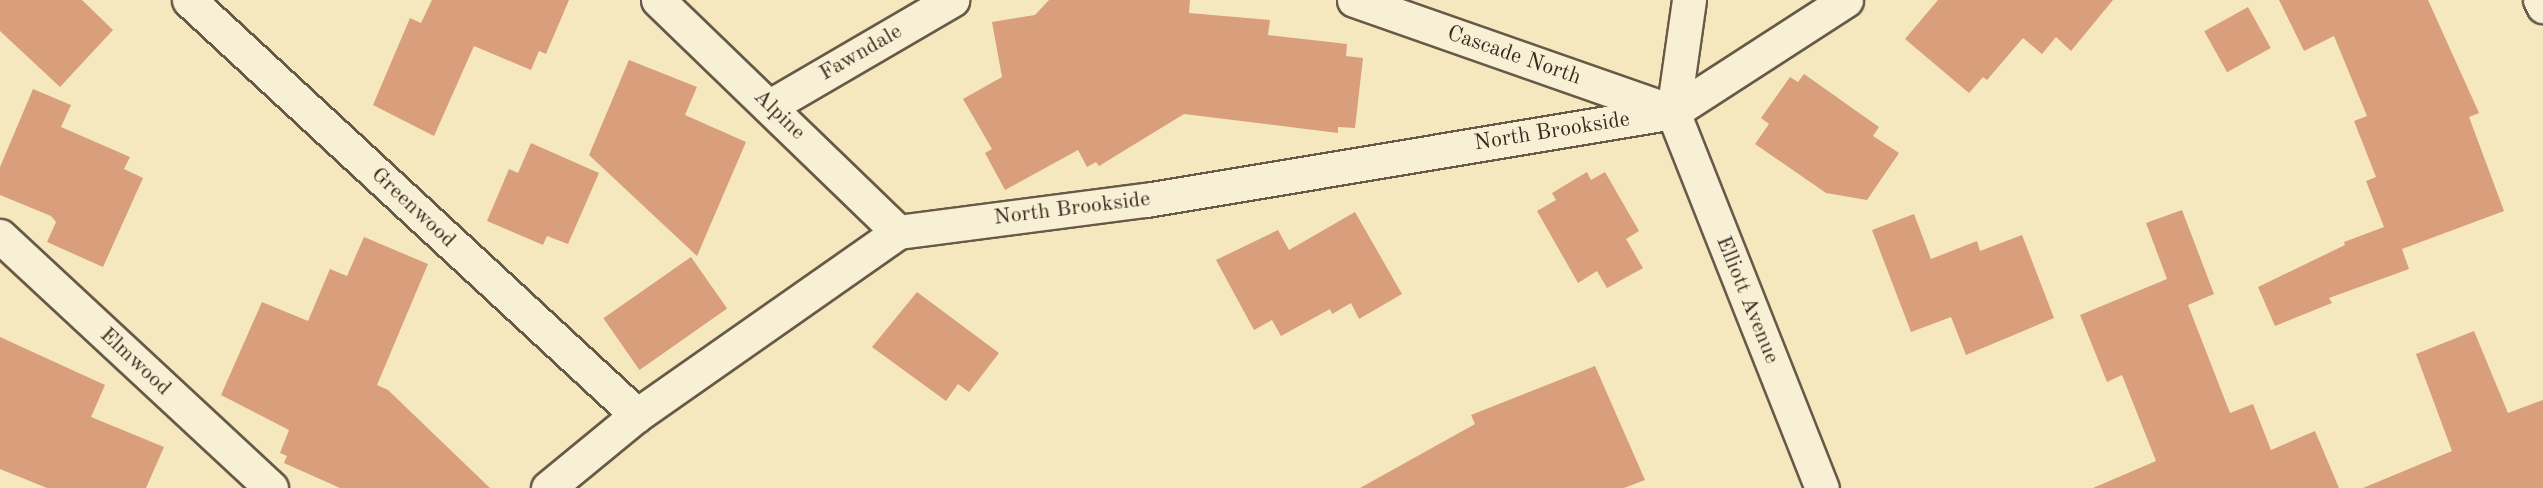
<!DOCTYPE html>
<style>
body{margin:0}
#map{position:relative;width:2543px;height:488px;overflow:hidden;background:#f5e8be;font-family:"Old Standard TT",serif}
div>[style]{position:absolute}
.building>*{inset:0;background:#d99e7c;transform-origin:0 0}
.roads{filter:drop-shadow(2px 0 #685948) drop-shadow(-2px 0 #685948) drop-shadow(0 2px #685948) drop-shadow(0 -2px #685948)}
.minor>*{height:33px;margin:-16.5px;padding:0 16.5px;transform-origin:16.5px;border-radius:16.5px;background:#f8f0d5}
span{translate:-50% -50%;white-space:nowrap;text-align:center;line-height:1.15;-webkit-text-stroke:4.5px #f8f0d5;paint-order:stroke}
.street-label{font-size:22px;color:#392920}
</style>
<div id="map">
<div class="building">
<div style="clip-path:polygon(0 0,82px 0,113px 30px,60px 87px,0 31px)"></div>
<div style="clip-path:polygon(432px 0,569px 0,546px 54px,539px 51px,531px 70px,474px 46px,434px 136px,373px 105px,410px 18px,421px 23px)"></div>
<div style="clip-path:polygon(1049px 0,1190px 0,1189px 13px,1270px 20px,1268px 35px,1347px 44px,1346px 56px,1363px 58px,1355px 128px,1338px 127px,1338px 133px,1184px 114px,1099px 166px,1096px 162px,1087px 167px,1078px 150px,1005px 190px,985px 153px,992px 149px,963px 99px,1002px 77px,992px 22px,1035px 15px)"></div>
<div style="clip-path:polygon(1938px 0,2113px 0,2071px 51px,2056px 37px,2042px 54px,2023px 38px,1987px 80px,1983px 77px,1969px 93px,1905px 39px)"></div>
<div style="clip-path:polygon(2279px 0,2428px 0,2479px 113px,2469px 117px,2504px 211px,2402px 249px,2409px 269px,2329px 298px,2332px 303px,2275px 326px,2258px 287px,2345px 245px,2344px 242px,2384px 227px,2366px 181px,2376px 177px,2354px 121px,2367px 116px,2334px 36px,2304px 51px)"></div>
<div style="left:2248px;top:7px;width:47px;height:50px;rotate:61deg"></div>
<div style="clip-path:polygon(629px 60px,697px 87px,685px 115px,746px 142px,697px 256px,589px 155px)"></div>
<div style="clip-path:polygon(1804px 74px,1879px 127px,1873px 136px,1899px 153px,1867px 200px,1826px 193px,1755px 144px,1769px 124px,1761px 118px,1790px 77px,1798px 82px)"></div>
<div style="clip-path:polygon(33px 89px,71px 105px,61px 127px,130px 157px,124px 169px,143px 178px,103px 267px,47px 242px,56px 222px,51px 216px,0 195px,0 167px)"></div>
<div style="clip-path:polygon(531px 143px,599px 173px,568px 244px,547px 236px,543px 245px,487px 221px,509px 169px,518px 173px)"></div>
<div style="clip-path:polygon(1587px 172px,1591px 180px,1605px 172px,1639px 231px,1626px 239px,1643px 268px,1607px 288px,1597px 271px,1578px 283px,1537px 211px,1556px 200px,1552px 193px)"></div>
<div style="clip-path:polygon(2182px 210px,2214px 294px,2188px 305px,2230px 413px,2253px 404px,2271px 450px,2315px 431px,2339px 488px,2093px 488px,2156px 461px,2122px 375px,2107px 382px,2080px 315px,2167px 279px,2146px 223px)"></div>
<div style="clip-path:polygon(1355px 212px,1402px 294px,1359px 319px,1351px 303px,1332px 314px,1330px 309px,1281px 336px,1272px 320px,1254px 330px,1216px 260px,1278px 230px,1289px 250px)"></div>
<div style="clip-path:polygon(1914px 214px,1931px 259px,1977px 241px,1980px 251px,2022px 235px,2054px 318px,1966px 355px,1951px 317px,1911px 332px,1872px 230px)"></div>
<div style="clip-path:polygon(364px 237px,428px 264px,377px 385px,388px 390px,490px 488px,340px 488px,284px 463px,287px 456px,280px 453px,289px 430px,221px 395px,262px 302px,308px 321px,330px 269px,347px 276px)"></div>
<div style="left:691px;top:257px;width:63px;height:107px;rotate:55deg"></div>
<div style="clip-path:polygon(917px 292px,999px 353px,969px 392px,958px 384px,946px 401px,872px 347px)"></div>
<div style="clip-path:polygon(2474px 331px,2508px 413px,2543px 400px,2543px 488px,2363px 488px,2452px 451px,2416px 354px)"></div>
<div style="clip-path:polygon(0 337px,105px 385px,91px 417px,164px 447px,146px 488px,47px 488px,0 469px)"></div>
<div style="clip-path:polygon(1595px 366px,1645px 480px,1624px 488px,1360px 488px,1475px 424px,1471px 415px)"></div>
</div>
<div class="roads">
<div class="minor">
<div style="left:189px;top:0;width:611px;rotate:42.81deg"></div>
<div style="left:658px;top:0;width:334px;rotate:44deg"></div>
<div style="left:1354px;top:0;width:333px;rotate:19.3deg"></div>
<div style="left:1689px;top:0;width:113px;rotate:98.1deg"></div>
<div style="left:1673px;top:112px;width:404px;rotate:68.4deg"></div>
<div style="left:2540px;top:0;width:7px;rotate:63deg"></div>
<div style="left:770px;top:106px;width:211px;rotate:-30.2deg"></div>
<div style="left:0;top:236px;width:370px;rotate:42.9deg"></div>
<div style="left:548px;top:488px;width:115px;rotate:-39.4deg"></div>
<div style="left:637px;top:415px;width:319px;rotate:-35deg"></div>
<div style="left:898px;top:232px;width:250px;rotate:-7.4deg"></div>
<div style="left:1146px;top:200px;width:534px;rotate:-9.48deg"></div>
<div style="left:1673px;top:112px;width:206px;rotate:-32.9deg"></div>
</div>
</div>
<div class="street-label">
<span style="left:861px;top:53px;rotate:-30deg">Fawndale</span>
<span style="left:1514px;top:56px;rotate:19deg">Cascade North</span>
<span style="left:779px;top:115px;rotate:44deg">Alpine</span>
<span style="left:1552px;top:132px;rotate:-9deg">North Brookside</span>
<span style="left:413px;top:208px;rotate:43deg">Greenwood</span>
<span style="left:1072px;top:209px;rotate:-7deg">North Brookside</span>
<span style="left:1747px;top:300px;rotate:68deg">Elliott Avenue</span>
<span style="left:135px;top:362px;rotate:43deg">Elmwood</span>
</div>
</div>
